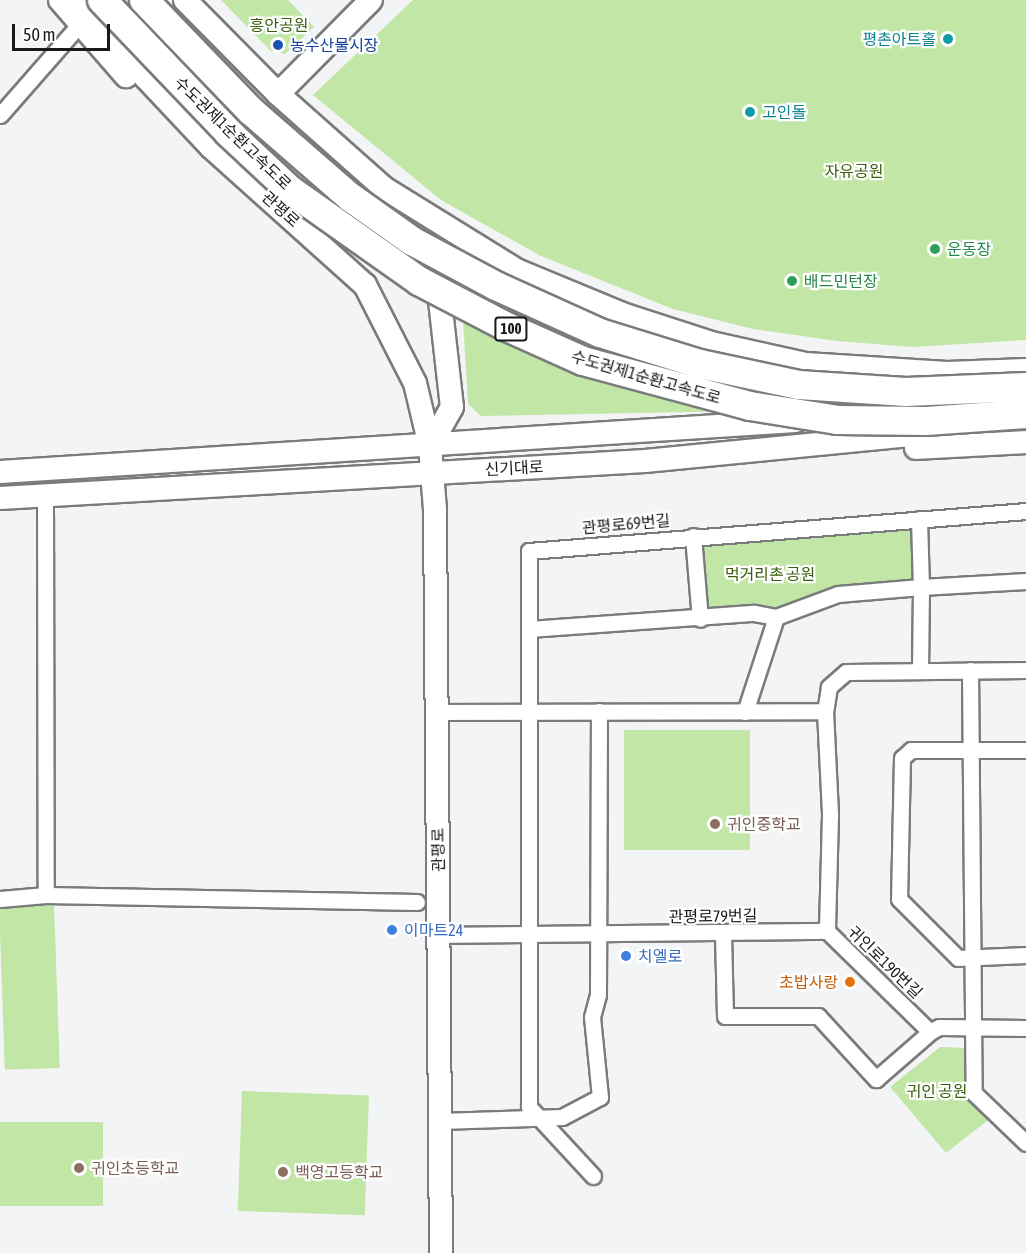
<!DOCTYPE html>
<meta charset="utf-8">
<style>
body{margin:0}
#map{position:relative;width:1026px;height:1253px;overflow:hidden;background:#f3f4f6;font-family:"Asap Condensed","Noto Sans KR",sans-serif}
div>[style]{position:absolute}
.green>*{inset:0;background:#c1e6a5;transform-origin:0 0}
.roads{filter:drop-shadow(2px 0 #7a7b7c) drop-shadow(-2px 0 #7a7b7c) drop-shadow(0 2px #7a7b7c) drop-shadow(0 -2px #7a7b7c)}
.street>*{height:15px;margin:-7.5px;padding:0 7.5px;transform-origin:7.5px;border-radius:7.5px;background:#fff}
.secondary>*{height:22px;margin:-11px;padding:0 11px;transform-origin:11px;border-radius:11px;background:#fff}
.bridges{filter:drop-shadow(2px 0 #7a7b7c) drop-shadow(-2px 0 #7a7b7c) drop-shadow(0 2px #7a7b7c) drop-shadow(0 -2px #7a7b7c)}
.highway-bridge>*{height:28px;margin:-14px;padding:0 14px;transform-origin:14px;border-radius:14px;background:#fff}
.dots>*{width:16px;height:16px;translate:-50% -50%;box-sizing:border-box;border:3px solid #fff;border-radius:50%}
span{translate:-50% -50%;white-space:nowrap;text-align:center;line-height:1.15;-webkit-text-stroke:4.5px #fff;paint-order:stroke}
.shield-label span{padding:2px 4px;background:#fff;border:2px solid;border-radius:4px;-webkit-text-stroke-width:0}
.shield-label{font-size:15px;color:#19191a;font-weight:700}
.park-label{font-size:16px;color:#395e0d}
.culture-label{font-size:16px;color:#0d838f}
.right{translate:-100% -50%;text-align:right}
.left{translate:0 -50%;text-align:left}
.transit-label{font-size:16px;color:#164399}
.street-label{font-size:16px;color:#19191a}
.leisure-label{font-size:16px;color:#27864d}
.education-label{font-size:16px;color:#785e54}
.shop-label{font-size:16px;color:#366cbe}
.food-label{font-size:16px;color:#c56008}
.scale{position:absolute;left:12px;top:24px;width:98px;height:27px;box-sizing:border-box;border:3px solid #19191a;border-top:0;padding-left:8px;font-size:18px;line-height:21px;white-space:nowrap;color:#19191a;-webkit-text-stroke:4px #fff;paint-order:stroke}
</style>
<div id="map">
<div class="green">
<div style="clip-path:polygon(221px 0,288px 0,314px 27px,285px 54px,271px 51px)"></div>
<div style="clip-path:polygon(413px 0,1026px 0,1026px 340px,913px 347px,837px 341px,753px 329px,673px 309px,541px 256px,441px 200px,313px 95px)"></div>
<div style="clip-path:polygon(460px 269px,608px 339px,891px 396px,893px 408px,481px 416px,468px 404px)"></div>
<div style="clip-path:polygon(916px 524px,915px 581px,775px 614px,708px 613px,702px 542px)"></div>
<div style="left:750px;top:730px;width:120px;height:126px;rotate:90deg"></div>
<div style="left:54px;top:903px;width:165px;height:55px;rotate:88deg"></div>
<div style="clip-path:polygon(940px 1047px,969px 1048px,970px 1095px,992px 1117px,946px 1153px,890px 1087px)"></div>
<div style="left:242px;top:1091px;width:127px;height:120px;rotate:2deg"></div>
<div style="left:0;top:1122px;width:103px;height:84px"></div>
</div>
<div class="roads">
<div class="street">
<div style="left:0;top:115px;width:129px;rotate:-48.8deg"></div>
<div style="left:45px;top:496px;width:399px;rotate:89.9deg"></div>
<div style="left:693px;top:536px;width:83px;rotate:85.2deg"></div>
<div style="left:529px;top:629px;width:226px;rotate:-4.1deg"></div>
<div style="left:754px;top:613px;width:22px;rotate:10deg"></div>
<div style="left:920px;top:670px;width:83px;rotate:-89.3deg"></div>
<div style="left:921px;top:587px;width:105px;rotate:-3.3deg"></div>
<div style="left:970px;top:670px;width:423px;rotate:89.5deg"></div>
<div style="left:974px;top:1093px;width:72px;rotate:43.9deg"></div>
<div style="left:1026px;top:670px;width:180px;rotate:179.4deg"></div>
<div style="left:846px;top:672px;width:23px;rotate:139deg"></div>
<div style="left:829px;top:687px;width:24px;rotate:99deg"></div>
<div style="left:825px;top:711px;width:104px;rotate:87.2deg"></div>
<div style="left:830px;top:815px;width:116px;rotate:91.5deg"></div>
<div style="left:827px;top:931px;width:144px;rotate:44.4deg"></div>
<div style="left:930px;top:1032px;width:10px;rotate:-29deg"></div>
<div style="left:939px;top:1027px;width:87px;rotate:0.7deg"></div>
<div style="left:436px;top:712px;width:389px;rotate:-0.1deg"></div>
<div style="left:745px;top:712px;width:100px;rotate:-71.9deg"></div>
<div style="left:776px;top:617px;width:66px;rotate:-20.4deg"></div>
<div style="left:838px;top:594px;width:83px;rotate:-4.8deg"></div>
<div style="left:921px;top:587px;width:68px;rotate:-91.7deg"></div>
<div style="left:1026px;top:750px;width:115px;rotate:180deg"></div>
<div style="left:911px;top:750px;width:12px;rotate:138deg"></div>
<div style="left:902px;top:758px;width:141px;rotate:91.2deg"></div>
<div style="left:899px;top:899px;width:83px;rotate:45deg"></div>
<div style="left:958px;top:958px;width:68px;rotate:-2.5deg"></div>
<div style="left:0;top:899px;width:46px;rotate:-5deg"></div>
<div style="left:46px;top:895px;width:371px;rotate:1.1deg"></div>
<div style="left:723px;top:934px;width:82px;rotate:88.6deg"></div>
<div style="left:725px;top:1016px;width:93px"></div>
<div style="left:818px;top:1016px;width:86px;rotate:47.4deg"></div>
<div style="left:876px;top:1079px;width:72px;rotate:-41deg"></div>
<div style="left:440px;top:935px;width:387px;rotate:-0.6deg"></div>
<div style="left:440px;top:1121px;width:122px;rotate:-1.9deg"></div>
<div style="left:562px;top:1117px;width:43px;rotate:-27.8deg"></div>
<div style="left:600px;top:1097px;width:80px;rotate:-95.7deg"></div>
<div style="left:592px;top:1017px;width:23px;rotate:-75deg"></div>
<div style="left:598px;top:995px;width:284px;rotate:-89.8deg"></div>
<div style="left:593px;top:1176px;width:94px;rotate:-132.8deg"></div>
<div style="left:529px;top:1107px;width:556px;rotate:-90deg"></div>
<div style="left:529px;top:551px;width:499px;rotate:-4.6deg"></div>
</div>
<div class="secondary">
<div style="left:60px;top:0;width:101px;rotate:49deg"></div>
<div style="left:83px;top:0;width:100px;rotate:51.1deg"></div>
<div style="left:146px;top:78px;width:95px;rotate:46.7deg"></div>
<div style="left:211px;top:147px;width:207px;rotate:41.9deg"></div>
<div style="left:365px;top:285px;width:110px;rotate:63deg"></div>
<div style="left:415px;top:383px;width:65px;rotate:76.6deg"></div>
<div style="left:430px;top:446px;width:64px;rotate:85.5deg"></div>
<div style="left:435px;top:510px;width:743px;rotate:89.54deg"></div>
<div style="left:185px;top:0;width:132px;rotate:45.3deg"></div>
<div style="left:278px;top:94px;width:142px;rotate:41.6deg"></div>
<div style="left:384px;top:188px;width:155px;rotate:31.8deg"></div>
<div style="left:516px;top:270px;width:115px;rotate:22.5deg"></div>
<div style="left:622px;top:314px;width:94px;rotate:18deg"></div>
<div style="left:711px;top:343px;width:97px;rotate:12.5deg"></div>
<div style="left:806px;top:364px;width:141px;rotate:3.7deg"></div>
<div style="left:947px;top:373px;width:79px;rotate:-2.2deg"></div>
<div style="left:278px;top:94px;width:132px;rotate:-45.3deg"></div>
<div style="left:424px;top:247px;width:14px;rotate:39deg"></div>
<div style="left:435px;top:256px;width:152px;rotate:83.6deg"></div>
<div style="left:452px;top:407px;width:45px;rotate:119.4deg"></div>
<div style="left:916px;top:448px;width:110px;rotate:-3.1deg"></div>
<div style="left:0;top:472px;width:797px;rotate:-3.67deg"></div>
<div style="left:0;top:498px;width:646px;rotate:-3.28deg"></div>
<div style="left:645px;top:461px;width:297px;rotate:-5.6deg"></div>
</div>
</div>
<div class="bridges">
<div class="highway-bridge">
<div style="left:102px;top:0;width:184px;rotate:46.3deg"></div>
<div style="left:229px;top:133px;width:83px;rotate:43.1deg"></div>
<div style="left:290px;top:190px;width:158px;rotate:35.2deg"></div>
<div style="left:419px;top:281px;width:99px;rotate:27.6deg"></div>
<div style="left:507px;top:327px;width:83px;rotate:24.1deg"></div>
<div style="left:583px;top:361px;width:173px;rotate:15.1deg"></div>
<div style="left:750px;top:406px;width:88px;rotate:9.1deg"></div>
<div style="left:837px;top:420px;width:89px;rotate:0.6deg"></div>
<div style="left:926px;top:421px;width:100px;rotate:-4deg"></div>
<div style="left:144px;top:0;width:154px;rotate:46.1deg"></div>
<div style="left:251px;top:111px;width:131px;rotate:41deg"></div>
<div style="left:350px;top:197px;width:76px;rotate:35.4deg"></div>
<div style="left:412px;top:241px;width:95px;rotate:28.2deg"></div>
<div style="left:496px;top:286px;width:114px;rotate:24.3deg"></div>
<div style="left:600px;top:333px;width:105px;rotate:17.2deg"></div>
<div style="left:700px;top:364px;width:101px;rotate:12deg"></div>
<div style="left:799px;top:385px;width:107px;rotate:3.7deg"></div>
<div style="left:906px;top:392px;width:120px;rotate:-2.4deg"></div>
</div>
</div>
<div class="dots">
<div style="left:948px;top:39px;background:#0f9aa8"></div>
<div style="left:278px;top:45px;background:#1a4fb4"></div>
<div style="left:750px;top:112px;background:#0f9aa8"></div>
<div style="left:935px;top:249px;background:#2e9e5b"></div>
<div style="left:792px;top:281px;background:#2e9e5b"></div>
<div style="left:715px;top:824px;background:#8d6e63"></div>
<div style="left:392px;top:930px;background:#3f7fe0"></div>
<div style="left:626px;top:956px;background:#3f7fe0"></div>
<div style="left:850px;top:982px;background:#e8710a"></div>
<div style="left:79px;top:1168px;background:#8d6e63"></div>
<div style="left:283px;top:1172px;background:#8d6e63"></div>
</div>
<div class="shield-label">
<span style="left:511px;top:329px">100</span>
</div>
<div class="park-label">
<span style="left:279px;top:25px">흥안공원</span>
<span style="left:854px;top:171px">자유공원</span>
<span style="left:770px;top:574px">먹거리촌 공원</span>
<span style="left:937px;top:1091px">귀인 공원</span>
</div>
<div class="culture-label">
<span class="right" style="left:936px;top:39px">평촌아트홀</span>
<span class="left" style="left:762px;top:112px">고인돌</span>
</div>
<div class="transit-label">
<span class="left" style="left:290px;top:45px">농수산물시장</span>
</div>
<div class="street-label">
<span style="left:233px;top:133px;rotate:44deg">수도권제1순환고속도로</span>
<span style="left:281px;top:209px;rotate:42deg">관평로</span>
<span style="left:646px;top:377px;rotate:16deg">수도권제1순환고속도로</span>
<span style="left:514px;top:468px;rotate:-3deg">신기대로</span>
<span style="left:626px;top:524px;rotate:-5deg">관평로69번길</span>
<span style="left:438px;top:850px;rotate:-91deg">관평로</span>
<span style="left:713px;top:916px;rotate:-1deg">관평로79번길</span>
<span style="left:885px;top:962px;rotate:44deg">귀인로190번길</span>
</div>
<div class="leisure-label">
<span class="left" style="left:947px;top:249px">운동장</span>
<span class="left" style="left:804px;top:281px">배드민턴장</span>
</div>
<div class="education-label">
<span class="left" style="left:727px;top:824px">귀인중학교</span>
<span class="left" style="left:91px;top:1168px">귀인초등학교</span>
<span class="left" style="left:295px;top:1172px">백영고등학교</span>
</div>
<div class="shop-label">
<span class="left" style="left:404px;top:930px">이마트24</span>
<span class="left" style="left:638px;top:956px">치엘로</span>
</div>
<div class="food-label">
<span class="right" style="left:838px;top:982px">초밥사랑</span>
</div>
<div class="scale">50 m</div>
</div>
